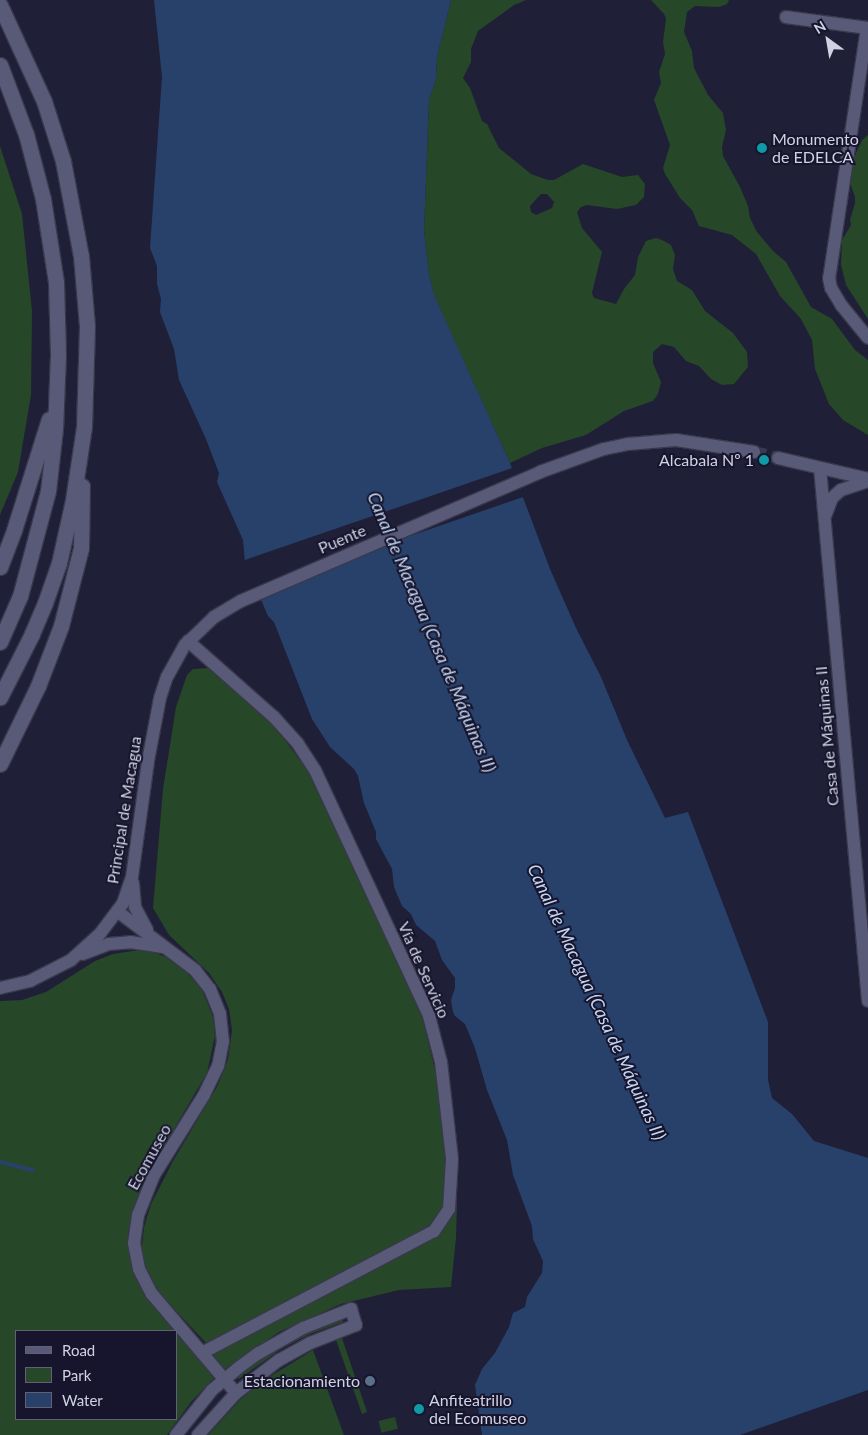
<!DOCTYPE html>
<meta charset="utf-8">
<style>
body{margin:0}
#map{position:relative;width:868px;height:1435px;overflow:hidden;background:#1f1f37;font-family:Lato,sans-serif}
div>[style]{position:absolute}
.green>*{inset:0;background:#274729;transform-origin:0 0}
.water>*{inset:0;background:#28416b}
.pier>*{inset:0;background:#1f1f37;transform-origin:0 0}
.stream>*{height:4px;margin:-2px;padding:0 2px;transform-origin:2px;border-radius:2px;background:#28416b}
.street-tunnel>*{height:12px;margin-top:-6px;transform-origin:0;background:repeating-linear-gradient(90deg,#3a3a51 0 12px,transparent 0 18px)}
.roads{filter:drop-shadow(1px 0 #39384d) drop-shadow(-1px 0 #39384d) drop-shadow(0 1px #39384d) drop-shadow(0 -1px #39384d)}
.street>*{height:12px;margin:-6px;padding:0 6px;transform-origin:6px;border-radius:6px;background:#585a77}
.secondary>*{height:15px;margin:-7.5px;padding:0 7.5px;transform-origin:7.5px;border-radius:7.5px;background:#585a77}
.dots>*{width:14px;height:14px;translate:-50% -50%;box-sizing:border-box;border:2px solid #16152d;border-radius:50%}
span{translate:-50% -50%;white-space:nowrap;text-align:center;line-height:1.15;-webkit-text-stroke:4px #16152d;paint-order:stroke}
.poi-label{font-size:16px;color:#d1d2e3}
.left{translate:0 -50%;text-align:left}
.right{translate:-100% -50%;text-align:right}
.street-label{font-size:16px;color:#d1d2e3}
.water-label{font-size:18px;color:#c4d5f1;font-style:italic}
.legend{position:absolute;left:15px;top:1330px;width:162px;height:90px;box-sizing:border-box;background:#16152d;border:1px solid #616176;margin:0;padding:6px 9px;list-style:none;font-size:15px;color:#d1d2e3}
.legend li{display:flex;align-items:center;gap:10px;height:25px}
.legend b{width:25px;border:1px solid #616176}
.north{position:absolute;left:803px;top:15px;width:50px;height:50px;-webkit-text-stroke:4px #16152d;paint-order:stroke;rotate:328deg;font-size:14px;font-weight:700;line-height:20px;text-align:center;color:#d1d2e3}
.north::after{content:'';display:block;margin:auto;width:18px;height:22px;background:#d1d2e3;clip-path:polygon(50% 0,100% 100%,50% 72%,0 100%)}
</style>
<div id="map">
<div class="green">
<div style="clip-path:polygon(evenodd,451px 0,526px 0,514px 5px,478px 31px,471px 49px,471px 62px,463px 78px,470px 88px,482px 121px,487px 124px,499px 148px,531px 174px,548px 180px,554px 180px,583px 164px,622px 177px,638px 175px,645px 184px,644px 197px,636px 205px,617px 209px,587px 205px,581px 207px,577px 212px,582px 228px,602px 252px,592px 293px,594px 298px,616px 304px,624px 289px,635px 275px,638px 257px,646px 241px,656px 238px,662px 240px,671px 245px,675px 255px,673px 269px,677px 281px,692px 290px,705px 311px,733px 333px,747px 352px,748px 367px,734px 384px,722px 385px,711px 379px,699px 366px,686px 361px,674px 347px,662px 344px,653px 352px,653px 363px,661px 382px,658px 394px,653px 401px,624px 411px,586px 435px,542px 448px,510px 463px,434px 296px,429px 274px,424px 231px,429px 100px,436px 79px,437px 57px,451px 0,541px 194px,547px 194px,554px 202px,552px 208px,536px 215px,531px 212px,530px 206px,541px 194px)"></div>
<div style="clip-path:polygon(651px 0,729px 0,727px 4px,719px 7px,695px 6px,687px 12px,684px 32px,692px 51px,694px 68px,708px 95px,723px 113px,726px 130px,722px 147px,723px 156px,740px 187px,748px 206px,750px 218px,757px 232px,773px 251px,786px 262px,811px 307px,832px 319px,855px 350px,868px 360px,868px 435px,843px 420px,829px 404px,815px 369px,812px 340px,801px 319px,780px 296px,756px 254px,732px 235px,699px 226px,692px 210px,680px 198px,665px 174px,663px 168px,670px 145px,654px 100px,661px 83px,659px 72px,665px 54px,663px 42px,666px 19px,664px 14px)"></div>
<div style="clip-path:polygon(868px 135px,868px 319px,846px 285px,841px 265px,842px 240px,851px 225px,850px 220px,855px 203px,855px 197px,849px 180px,852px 162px,862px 140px)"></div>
<div style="clip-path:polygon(0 146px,22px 214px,32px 311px,31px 395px,18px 472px,0 515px)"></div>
<div style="clip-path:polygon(209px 668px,217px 672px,276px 728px,311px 775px,415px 996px,423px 1020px,437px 1079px,445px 1150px,446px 1198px,441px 1213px,424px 1231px,208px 1345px,161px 1295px,147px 1272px,141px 1256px,144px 1227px,151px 1204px,173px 1161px,218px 1085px,228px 1059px,232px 1030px,229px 1009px,222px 992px,209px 973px,169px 935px,153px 908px,163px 789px,176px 707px,187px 675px,193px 669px)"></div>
<div style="clip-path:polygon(145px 949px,174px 960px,201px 987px,213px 1017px,215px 1036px,207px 1073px,147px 1175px,132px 1212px,128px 1235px,130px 1257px,139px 1284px,155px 1308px,175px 1331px,16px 1331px,16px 1419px,176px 1419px,176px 1332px,215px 1377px,191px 1402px,167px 1435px,0 1435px,0 1001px,22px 1000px,46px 992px,95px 961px,113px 954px)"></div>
<div style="clip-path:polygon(457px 1203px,456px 1238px,451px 1287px,399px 1290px,341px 1304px,279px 1332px,225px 1369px,214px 1356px,215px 1351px,434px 1238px,450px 1220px)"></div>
<div style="clip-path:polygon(342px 1318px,343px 1322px,310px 1334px,281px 1349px,239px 1379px,236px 1376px,294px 1338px)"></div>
<div style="clip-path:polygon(342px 1338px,367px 1412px,362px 1414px,336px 1340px)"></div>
<div style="clip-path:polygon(313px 1350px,344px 1435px,208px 1435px,240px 1400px,261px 1382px)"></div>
<div style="left:395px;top:1417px;width:12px;height:17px;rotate:76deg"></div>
</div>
<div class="water">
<div style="clip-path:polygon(154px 0,451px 0,437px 57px,436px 79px,429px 100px,424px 231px,429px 274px,434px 295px,510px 463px,550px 569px,576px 628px,601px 677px,627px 740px,665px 818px,688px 812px,768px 1022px,768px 1080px,772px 1098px,792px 1114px,814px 1141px,868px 1158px,868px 1390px,740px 1435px,482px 1435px,475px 1385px,482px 1369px,495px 1353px,509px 1327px,513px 1313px,525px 1307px,527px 1297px,542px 1273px,543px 1261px,533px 1239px,532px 1226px,513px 1175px,507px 1140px,487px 1090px,475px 1048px,465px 1024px,455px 1016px,453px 1012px,451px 1000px,455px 988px,455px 978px,442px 960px,435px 941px,416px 925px,411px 914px,402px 906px,394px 887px,392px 869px,376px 839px,376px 832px,364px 803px,358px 776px,354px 769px,330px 747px,312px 719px,274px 622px,268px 616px,245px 562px,243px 540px,217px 482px,219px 473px,206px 439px,179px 380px,174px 349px,160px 312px,161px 299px,157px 284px,157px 266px,150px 248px,162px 77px)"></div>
</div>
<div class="pier">
<div style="left:515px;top:467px;width:31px;height:288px;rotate:71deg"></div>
</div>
<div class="stream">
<div style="left:0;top:1162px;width:34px;rotate:14deg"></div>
</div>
<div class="street-tunnel">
<div style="left:754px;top:452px;width:25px;rotate:14deg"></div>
</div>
<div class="roads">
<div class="street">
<div style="left:786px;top:17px;width:82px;rotate:7.7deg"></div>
<div style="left:867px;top:28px;width:253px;rotate:98.6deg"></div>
<div style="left:829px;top:278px;width:10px;rotate:79deg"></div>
<div style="left:831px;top:288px;width:21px;rotate:59deg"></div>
<div style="left:842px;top:306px;width:41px;rotate:50.9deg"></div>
<div style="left:778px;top:458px;width:92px;rotate:13.1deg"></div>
<div style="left:820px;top:468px;width:535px;rotate:84.85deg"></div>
<div style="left:826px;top:514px;width:17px;rotate:-69deg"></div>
<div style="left:832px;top:498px;width:12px;rotate:-42deg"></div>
<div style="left:841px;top:490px;width:28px;rotate:-18deg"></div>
<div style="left:188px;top:641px;width:115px;rotate:41.5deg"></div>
<div style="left:274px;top:717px;width:36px;rotate:48deg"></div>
<div style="left:298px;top:744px;width:31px;rotate:57deg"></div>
<div style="left:315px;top:770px;width:271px;rotate:65.1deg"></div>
<div style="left:429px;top:1016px;width:48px;rotate:75.4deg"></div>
<div style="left:441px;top:1062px;width:98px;rotate:83.5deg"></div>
<div style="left:452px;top:1159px;width:50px;rotate:93.4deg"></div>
<div style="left:449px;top:1209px;width:27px;rotate:124deg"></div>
<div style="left:434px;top:1231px;width:262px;rotate:152.3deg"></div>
<div style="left:133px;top:883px;width:24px;rotate:85deg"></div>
<div style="left:135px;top:907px;width:26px;rotate:62deg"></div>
<div style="left:117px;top:911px;width:98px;rotate:37.1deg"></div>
<div style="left:195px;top:970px;width:24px;rotate:52deg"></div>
<div style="left:210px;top:989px;width:27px;rotate:68deg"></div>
<div style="left:220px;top:1014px;width:27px;rotate:84deg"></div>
<div style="left:223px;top:1041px;width:25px;rotate:101deg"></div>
<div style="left:218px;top:1066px;width:32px;rotate:116deg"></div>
<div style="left:204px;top:1095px;width:94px;rotate:122deg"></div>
<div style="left:154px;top:1175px;width:43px;rotate:111.8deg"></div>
<div style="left:138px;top:1215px;width:28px;rotate:98deg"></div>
<div style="left:134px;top:1243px;width:26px;rotate:79deg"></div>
<div style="left:139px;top:1269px;width:28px;rotate:63deg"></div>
<div style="left:152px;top:1294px;width:130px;rotate:49.7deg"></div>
<div style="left:83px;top:954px;width:28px;rotate:-21deg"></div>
<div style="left:109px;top:944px;width:21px;rotate:-5deg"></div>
<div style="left:130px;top:942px;width:33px;rotate:9deg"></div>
<div style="left:0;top:988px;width:31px;rotate:-13deg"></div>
<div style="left:30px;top:981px;width:46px;rotate:-27.1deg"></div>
<div style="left:71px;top:960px;width:38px;rotate:-42deg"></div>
<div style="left:99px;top:935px;width:40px;rotate:-53deg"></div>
<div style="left:123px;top:903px;width:28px;rotate:-71deg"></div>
<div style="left:132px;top:877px;width:117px;rotate:-82.1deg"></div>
<div style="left:148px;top:761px;width:64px;rotate:-79.2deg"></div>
<div style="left:160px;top:698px;width:22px;rotate:-72deg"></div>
<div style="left:167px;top:677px;width:37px;rotate:-61deg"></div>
<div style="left:185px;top:645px;width:40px;rotate:-44deg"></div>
<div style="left:214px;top:617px;width:31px;rotate:-31deg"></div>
<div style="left:241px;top:601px;width:326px;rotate:-23.3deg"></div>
<div style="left:540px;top:472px;width:68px;rotate:-19.8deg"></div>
<div style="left:604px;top:449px;width:25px;rotate:-12deg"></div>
<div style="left:628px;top:444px;width:48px;rotate:-4.8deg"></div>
<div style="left:676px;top:440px;width:79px;rotate:8.7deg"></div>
<div style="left:176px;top:1435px;width:58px;rotate:-51.3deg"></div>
<div style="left:212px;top:1390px;width:34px;rotate:-40deg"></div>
<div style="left:238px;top:1368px;width:26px;rotate:-36deg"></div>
<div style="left:259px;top:1353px;width:51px;rotate:-29.6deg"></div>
<div style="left:303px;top:1328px;width:52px;rotate:-21.6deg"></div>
<div style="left:351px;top:1309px;width:17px;rotate:73deg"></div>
<div style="left:356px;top:1325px;width:49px;rotate:158.6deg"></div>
<div style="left:310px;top:1343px;width:35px;rotate:151deg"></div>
<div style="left:279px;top:1360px;width:54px;rotate:142.5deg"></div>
<div style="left:236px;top:1393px;width:57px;rotate:132.1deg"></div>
</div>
<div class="secondary">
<div style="left:0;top:5px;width:106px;rotate:65.4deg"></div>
<div style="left:44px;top:101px;width:63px;rotate:72.4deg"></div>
<div style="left:63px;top:161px;width:97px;rotate:79.3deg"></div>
<div style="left:81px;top:256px;width:70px;rotate:85.1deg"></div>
<div style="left:87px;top:326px;width:101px;rotate:91.7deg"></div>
<div style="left:84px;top:427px;width:74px;rotate:98.6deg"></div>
<div style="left:73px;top:500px;width:65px;rotate:102.5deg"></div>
<div style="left:59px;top:563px;width:42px;rotate:109.3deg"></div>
<div style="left:45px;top:603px;width:34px;rotate:113deg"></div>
<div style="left:32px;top:634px;width:71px;rotate:116.9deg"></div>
<div style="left:0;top:65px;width:74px;rotate:69.4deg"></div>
<div style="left:26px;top:134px;width:67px;rotate:75.3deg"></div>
<div style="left:43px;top:199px;width:84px;rotate:81.1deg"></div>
<div style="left:56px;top:282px;width:73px;rotate:88.4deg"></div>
<div style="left:58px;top:355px;width:74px;rotate:92.3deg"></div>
<div style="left:55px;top:429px;width:62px;rotate:96.4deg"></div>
<div style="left:48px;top:491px;width:109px;rotate:104.9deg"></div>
<div style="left:20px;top:596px;width:50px;rotate:113.5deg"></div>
<div style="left:0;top:567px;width:40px;rotate:-69deg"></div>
<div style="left:14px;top:530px;width:116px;rotate:-72.5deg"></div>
<div style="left:0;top:764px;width:87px;rotate:-64deg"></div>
<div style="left:38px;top:686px;width:64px;rotate:-69deg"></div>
<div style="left:61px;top:626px;width:81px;rotate:-75.6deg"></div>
<div style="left:81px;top:548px;width:62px;rotate:-89.1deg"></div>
</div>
</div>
<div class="dots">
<div style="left:762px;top:148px;background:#0f9aa8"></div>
<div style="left:764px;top:460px;background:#0f9aa8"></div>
<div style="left:370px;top:1381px;background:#5c6f8a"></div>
<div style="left:419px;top:1409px;background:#0f9aa8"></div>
</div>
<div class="poi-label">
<span class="left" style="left:772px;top:148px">Monumento<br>de EDELCA</span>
<span class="right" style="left:754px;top:460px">Alcabala Nº 1</span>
<span class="right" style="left:360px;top:1381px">Estacionamiento</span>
<span class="left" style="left:429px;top:1409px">Anfiteatrillo<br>del Ecomuseo</span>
</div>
<div class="street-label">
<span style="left:342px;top:539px;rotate:-23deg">Puente</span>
<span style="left:827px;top:736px;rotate:-95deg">Casa de Máquinas II</span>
<span style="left:124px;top:810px;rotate:-81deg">Principal de Macagua</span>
<span style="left:424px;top:970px;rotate:66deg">Vía de Servicio</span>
<span style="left:149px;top:1157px;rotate:-61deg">Ecomuseo</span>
</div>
<div class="water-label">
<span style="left:432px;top:632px;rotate:67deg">Canal de Macagua (Casa de Máquinas II)</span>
<span style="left:597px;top:1002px;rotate:65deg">Canal de Macagua (Casa de Máquinas II)</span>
</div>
<ul class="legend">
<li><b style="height:6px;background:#585a77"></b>Road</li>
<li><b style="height:14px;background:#274729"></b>Park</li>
<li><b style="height:14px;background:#28416b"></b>Water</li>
</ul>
<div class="north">N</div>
</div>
